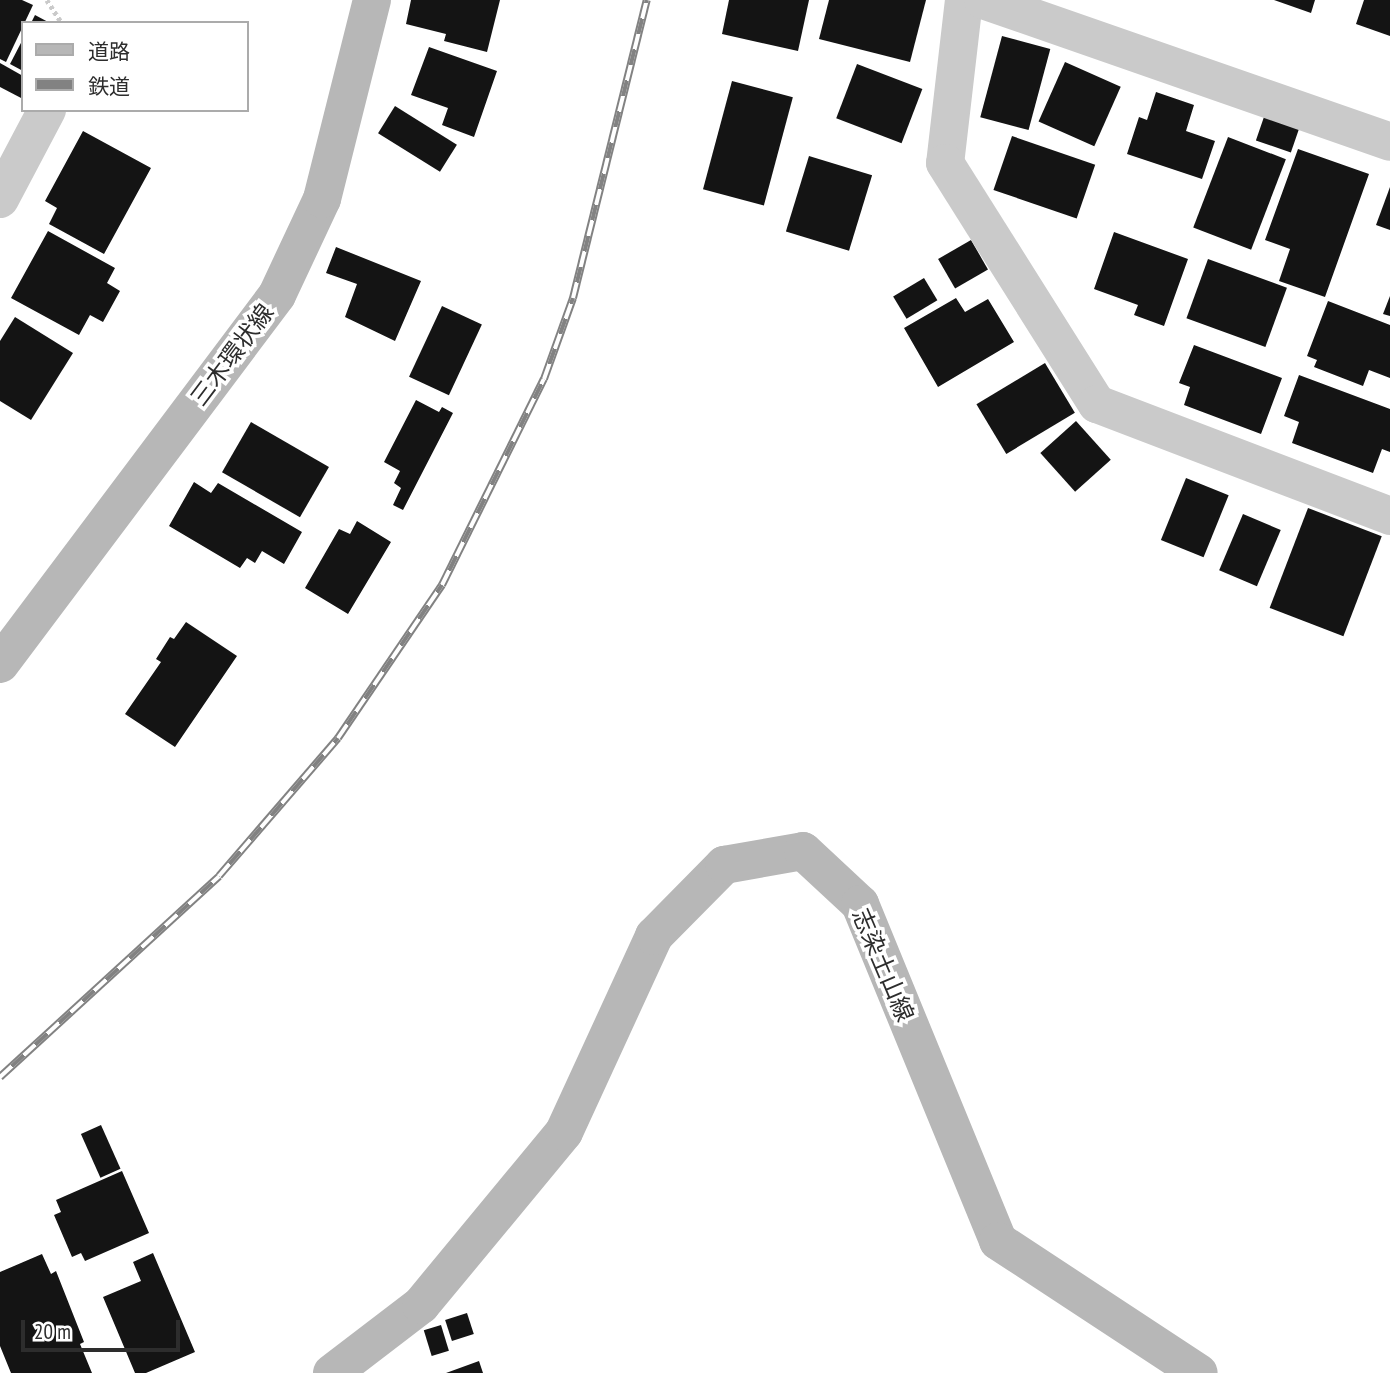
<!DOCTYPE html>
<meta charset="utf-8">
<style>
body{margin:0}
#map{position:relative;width:1390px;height:1373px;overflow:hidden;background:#fff;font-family:"PT Sans Narrow","Noto Sans JP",sans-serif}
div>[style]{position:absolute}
.building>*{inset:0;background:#141414;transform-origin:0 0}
.path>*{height:4.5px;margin-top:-2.25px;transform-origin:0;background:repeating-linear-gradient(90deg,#cacaca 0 3.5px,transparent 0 7px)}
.street>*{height:38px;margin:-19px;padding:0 19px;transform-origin:19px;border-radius:19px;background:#cacaca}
.secondary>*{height:38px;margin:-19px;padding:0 19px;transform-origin:19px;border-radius:19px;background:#b7b7b7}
.rail>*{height:8px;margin-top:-4px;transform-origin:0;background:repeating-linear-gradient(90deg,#fff 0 16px,#828282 0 32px);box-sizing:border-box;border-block:2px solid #828282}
span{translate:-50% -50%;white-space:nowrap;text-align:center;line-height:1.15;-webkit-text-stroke:7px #fff;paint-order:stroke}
.street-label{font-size:24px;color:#2d2d2d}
.legend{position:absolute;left:21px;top:21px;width:228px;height:91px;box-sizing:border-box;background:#fff;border:2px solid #ababab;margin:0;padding:9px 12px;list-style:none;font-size:21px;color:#2d2d2d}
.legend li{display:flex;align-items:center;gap:14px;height:35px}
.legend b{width:35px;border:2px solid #ababab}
.scale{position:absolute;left:21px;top:1320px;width:159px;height:32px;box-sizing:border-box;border:4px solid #2d2d2d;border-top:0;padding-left:9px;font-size:21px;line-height:24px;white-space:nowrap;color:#2d2d2d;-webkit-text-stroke:5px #fff;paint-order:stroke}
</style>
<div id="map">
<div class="building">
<div style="clip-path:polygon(0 0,22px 0,33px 5px,6px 62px,0 59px)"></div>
<div style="clip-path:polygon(411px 0,500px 0,487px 52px,444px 41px,446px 34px,406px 24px)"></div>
<div style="clip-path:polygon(729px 0,809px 0,798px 51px,722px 34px)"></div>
<div style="clip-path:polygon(829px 0,926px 0,910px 62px,819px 39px)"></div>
<div style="clip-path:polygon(1274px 0,1315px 0,1311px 13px)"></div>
<div style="clip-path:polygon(1364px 0,1390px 0,1390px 36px,1356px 24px)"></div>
<div style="clip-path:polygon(35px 15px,50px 23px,31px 23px)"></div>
<div style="left:1002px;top:36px;width:50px;height:84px;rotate:15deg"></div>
<div style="clip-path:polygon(23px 39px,23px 71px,10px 64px)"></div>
<div style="clip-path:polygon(429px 47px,497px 71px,474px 137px,442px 125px,448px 108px,411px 95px)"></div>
<div style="left:1065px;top:62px;width:61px;height:65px;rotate:24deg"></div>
<div style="clip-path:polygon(0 63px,23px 76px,23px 99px,0 87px)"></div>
<div style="left:857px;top:64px;width:70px;height:58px;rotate:21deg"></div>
<div style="left:732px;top:81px;width:63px;height:112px;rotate:15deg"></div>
<div style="clip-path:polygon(1156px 92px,1194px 105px,1186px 131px,1215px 141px,1202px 179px,1127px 154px,1139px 117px,1147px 120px)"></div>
<div style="left:395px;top:106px;width:73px;height:32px;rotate:32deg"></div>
<div style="left:1265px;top:114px;width:37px;height:28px;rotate:19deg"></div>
<div style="clip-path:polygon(83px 131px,151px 168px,104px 254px,49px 224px,57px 208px,45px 201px)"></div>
<div style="left:1012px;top:136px;width:88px;height:57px;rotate:19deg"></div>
<div style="left:1228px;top:137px;width:62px;height:97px;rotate:21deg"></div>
<div style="clip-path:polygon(1298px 149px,1369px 174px,1325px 297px,1279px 281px,1290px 249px,1265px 240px)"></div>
<div style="left:809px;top:156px;width:66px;height:79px;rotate:17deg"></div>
<div style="clip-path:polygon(1390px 187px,1390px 230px,1376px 225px)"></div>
<div style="clip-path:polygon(48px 231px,115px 268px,107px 283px,120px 291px,103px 322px,90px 315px,79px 335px,11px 298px)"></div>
<div style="clip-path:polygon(1114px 232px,1188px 259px,1164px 326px,1134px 315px,1138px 305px,1094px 289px)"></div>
<div style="left:971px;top:240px;width:34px;height:38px;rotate:60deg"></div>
<div style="clip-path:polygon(336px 247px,421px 281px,395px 341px,345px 317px,357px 284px,326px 273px)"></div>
<div style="left:1208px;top:259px;width:84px;height:63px;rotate:20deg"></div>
<div style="left:924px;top:278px;width:26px;height:36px;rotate:59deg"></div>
<div style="clip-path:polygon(1390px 296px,1390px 316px,1383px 314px)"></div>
<div style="clip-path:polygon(956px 298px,965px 312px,988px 299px,1014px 342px,938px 387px,904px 328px)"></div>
<div style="clip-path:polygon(1328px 301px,1390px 325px,1390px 378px,1369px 370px,1363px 386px,1314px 367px,1317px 360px,1307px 356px)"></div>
<div style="left:442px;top:306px;width:44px;height:78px;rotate:25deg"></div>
<div style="clip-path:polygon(15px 317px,73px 353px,31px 420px,0 401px,0 341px)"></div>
<div style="clip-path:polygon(1194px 345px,1282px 378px,1261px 434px,1184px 405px,1190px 387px,1179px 383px)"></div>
<div style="left:1045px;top:363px;width:58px;height:80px;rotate:59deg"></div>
<div style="clip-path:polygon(1299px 375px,1390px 409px,1390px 452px,1382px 449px,1373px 473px,1292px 443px,1299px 422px,1284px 416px)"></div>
<div style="clip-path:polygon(416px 400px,439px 412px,442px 407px,453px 413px,403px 510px,393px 505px,401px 488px,394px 483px,400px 471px,384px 462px)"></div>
<div style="left:1076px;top:421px;width:52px;height:48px;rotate:48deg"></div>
<div style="left:251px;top:422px;width:90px;height:58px;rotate:30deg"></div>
<div style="left:1186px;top:478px;width:46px;height:67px;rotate:22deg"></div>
<div style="clip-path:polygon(194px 482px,211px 493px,218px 483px,302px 532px,284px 564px,262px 551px,255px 563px,247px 558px,240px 568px,169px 526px)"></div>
<div style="left:1308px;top:508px;width:79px;height:107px;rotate:21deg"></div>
<div style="left:1243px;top:514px;width:41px;height:61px;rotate:23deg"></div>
<div style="clip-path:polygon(357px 521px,391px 542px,348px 614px,305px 588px,339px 529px,350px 534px)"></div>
<div style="clip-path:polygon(186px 622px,237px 656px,175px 747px,125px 714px,161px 662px,156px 659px,170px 637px,174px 639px)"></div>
<div style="left:101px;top:1125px;width:48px;height:22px;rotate:66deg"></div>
<div style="clip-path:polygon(122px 1171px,149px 1233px,85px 1261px,81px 1253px,72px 1257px,54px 1215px,61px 1212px,56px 1200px)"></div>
<div style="clip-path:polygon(153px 1253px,195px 1352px,146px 1373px,135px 1373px,103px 1297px,141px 1281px,133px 1262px)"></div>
<div style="clip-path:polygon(42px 1254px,51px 1274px,56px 1271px,84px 1342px,80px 1344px,92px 1373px,11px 1373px,0 1346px,0 1272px)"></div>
<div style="left:467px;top:1313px;width:22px;height:23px;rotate:72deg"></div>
<div style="left:441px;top:1325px;width:27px;height:18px;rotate:73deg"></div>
<div style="clip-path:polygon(479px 1361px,483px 1373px,446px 1373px)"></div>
</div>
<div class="path">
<div style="left:47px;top:0;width:27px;rotate:57deg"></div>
</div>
<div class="street">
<div style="left:964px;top:0;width:164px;rotate:96.6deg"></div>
<div style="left:945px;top:163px;width:285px;rotate:57.8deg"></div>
<div style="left:1097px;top:404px;width:314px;rotate:20.9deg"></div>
<div style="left:983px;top:0;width:431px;rotate:19.2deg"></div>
<div style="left:0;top:199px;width:101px;rotate:-62.2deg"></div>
</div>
<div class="secondary">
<div style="left:0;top:664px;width:461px;rotate:-53.1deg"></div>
<div style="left:277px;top:295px;width:106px;rotate:-64.9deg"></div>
<div style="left:322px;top:199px;width:205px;rotate:-75.9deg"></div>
<div style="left:332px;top:1373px;width:112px;rotate:-37.4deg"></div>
<div style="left:421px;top:1305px;width:224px;rotate:-50.4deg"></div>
<div style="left:564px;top:1132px;width:216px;rotate:-65.3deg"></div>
<div style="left:654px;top:936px;width:100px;rotate:-45.4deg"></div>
<div style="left:724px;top:865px;width:80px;rotate:-10deg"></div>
<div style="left:803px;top:851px;width:78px;rotate:42.9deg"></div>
<div style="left:860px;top:904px;width:364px;rotate:67.7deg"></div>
<div style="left:998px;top:1241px;width:240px;rotate:33.3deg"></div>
</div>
<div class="rail">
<div style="left:0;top:1077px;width:297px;rotate:-42.5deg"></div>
<div style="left:219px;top:876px;width:182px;rotate:-49.2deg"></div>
<div style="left:338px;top:738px;width:185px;rotate:-55.8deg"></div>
<div style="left:442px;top:585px;width:230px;rotate:-63.7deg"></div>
<div style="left:544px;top:379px;width:86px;rotate:-70.3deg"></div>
<div style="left:573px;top:298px;width:307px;rotate:-76.1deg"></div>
</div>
<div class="street-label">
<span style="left:232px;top:355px;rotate:-53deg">三木環状線</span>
<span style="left:883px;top:965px;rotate:67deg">志染土山線</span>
</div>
<ul class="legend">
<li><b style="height:9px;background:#b7b7b7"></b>道路</li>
<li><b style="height:9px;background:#828282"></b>鉄道</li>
</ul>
<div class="scale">20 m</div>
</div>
